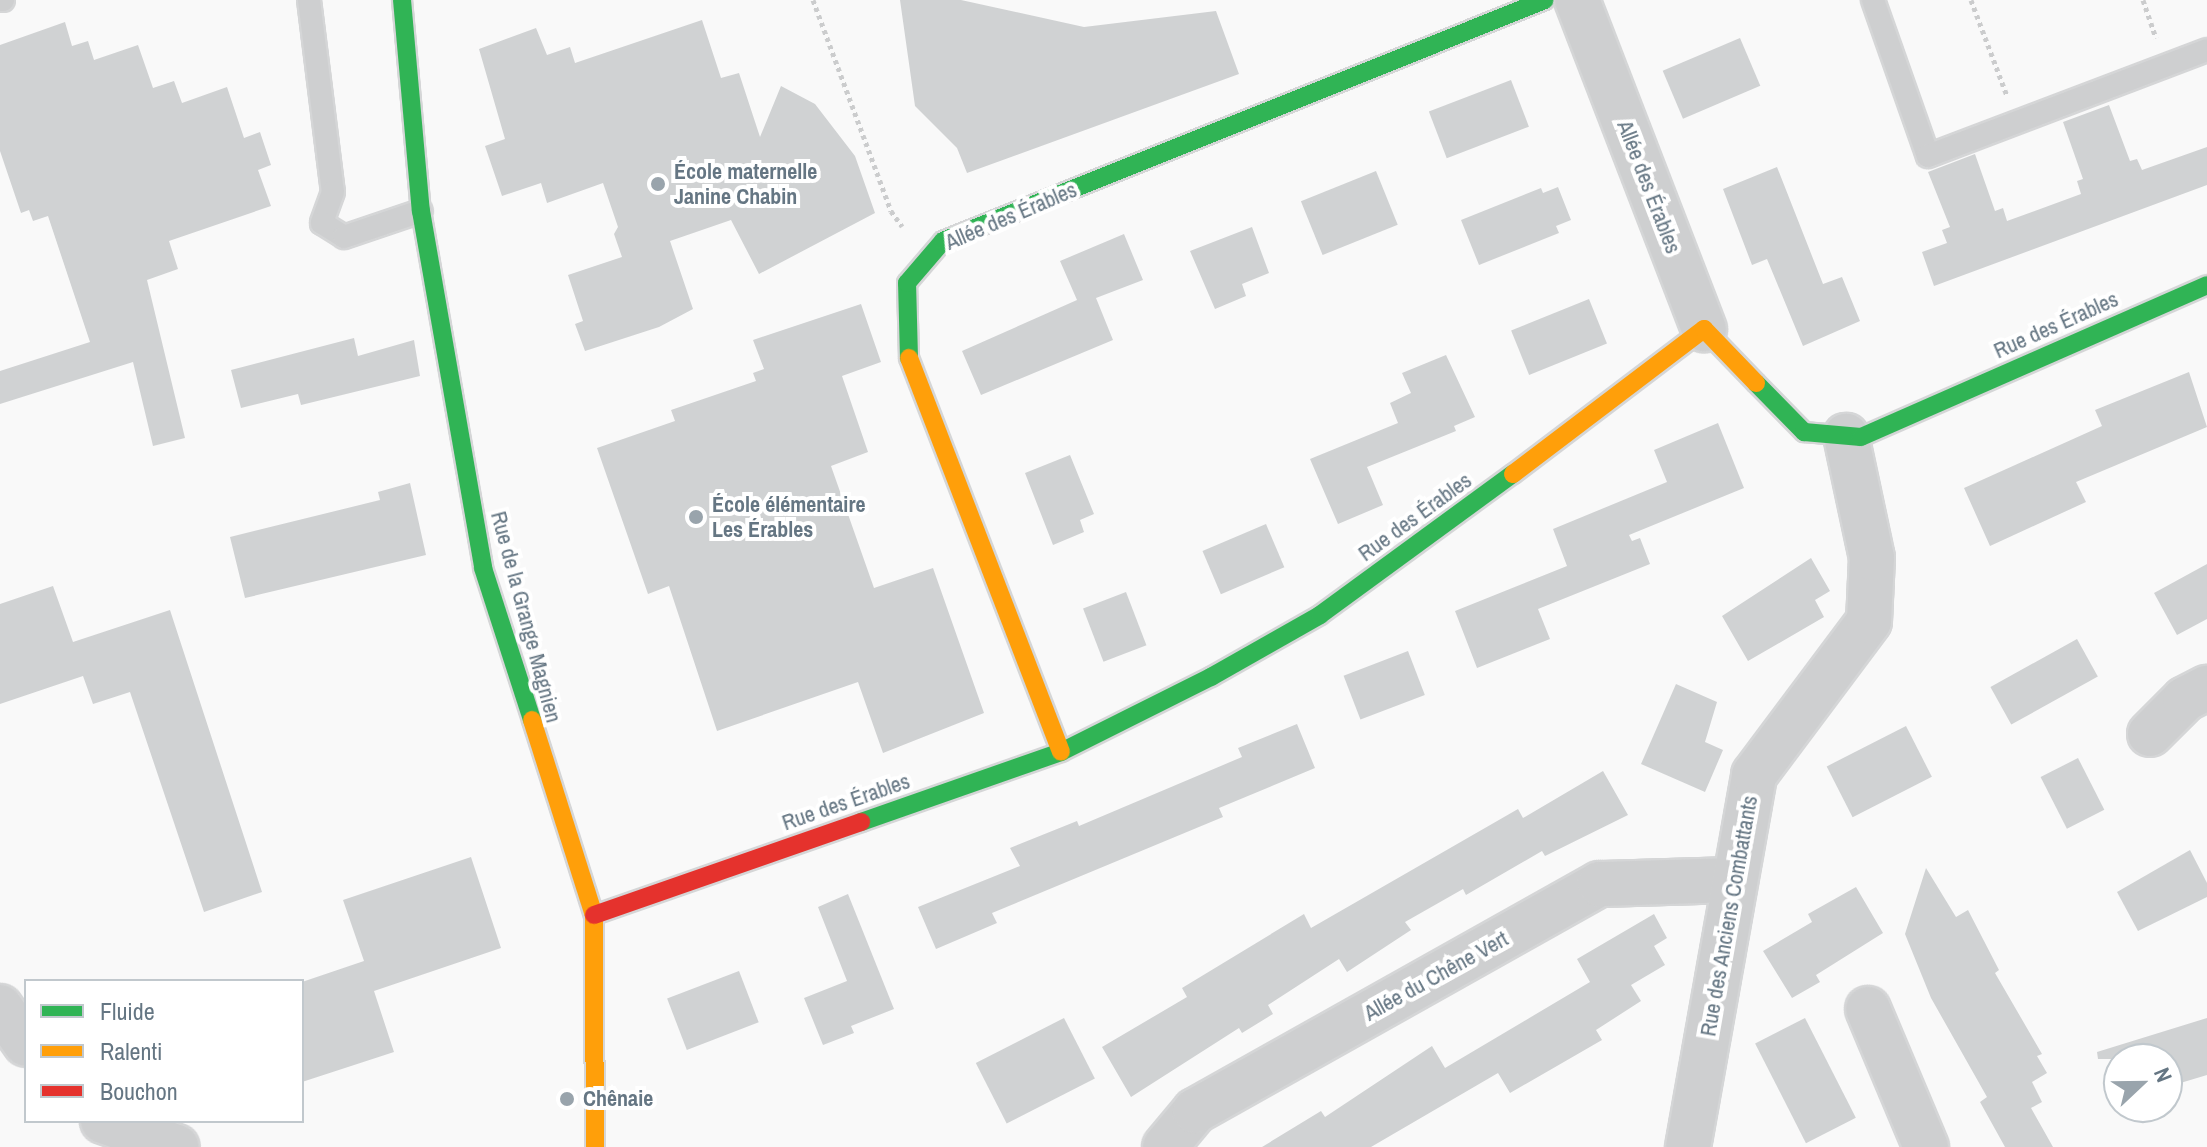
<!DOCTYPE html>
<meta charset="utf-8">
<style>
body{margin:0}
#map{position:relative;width:2207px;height:1147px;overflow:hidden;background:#f9f9f9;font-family:"Archivo Narrow",sans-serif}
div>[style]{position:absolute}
.building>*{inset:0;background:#d0d2d3;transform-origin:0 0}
.path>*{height:5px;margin-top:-2.5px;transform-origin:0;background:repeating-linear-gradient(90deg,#cbcccd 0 4px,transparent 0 8px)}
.roads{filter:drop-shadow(2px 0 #d5d6d7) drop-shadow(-2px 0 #d5d6d7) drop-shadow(0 2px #d5d6d7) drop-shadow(0 -2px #d5d6d7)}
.lane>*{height:22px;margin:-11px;padding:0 11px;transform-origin:11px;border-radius:11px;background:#cecfd0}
.street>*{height:44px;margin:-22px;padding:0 22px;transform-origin:22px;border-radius:22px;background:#cecfd0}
.fast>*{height:18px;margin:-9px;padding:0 9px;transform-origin:9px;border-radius:9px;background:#30b455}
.slow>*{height:18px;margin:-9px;padding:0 9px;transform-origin:9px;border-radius:9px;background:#ff9f0a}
.jam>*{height:18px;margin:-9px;padding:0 9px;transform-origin:9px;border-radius:9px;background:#e5322d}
.dots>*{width:22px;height:22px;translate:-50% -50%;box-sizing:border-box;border:4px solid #fff;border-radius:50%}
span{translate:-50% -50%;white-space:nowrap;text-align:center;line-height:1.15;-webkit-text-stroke:8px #fff;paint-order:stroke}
.poi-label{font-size:22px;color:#657683;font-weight:700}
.left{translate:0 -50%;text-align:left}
.street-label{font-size:22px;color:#657683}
.legend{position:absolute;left:24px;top:979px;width:280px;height:144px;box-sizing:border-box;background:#fff;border:2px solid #c1c8cd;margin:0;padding:10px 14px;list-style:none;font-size:24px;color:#657683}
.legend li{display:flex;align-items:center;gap:16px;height:40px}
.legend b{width:40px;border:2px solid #c1c8cd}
.north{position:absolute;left:2103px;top:1043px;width:80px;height:80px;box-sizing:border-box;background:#fff;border:2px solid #c1c8cd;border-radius:50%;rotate:68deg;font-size:22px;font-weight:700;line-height:32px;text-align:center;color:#657683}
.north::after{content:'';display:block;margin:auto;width:28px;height:36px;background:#99a4ac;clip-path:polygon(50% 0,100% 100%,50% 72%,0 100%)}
</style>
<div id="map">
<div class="building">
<div style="clip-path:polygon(900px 0,961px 0,1084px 27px,1216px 11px,1239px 74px,967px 173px,957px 148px,915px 106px)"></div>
<div style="clip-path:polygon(702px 20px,721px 78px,739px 73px,760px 137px,781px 86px,815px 104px,855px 156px,875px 213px,759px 274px,731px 220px,670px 241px,693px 309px,659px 327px,585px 351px,575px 324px,583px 321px,568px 275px,622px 257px,614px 234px,618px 227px,603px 183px,547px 203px,541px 183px,502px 196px,485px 146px,505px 139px,479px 49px,536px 28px,547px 55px,570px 47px,575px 63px)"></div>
<div style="clip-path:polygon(65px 22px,72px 46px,88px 41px,94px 60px,138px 45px,153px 88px,174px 81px,182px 103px,227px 87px,244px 138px,260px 132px,271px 165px,258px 170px,271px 206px,169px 241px,178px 269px,147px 280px,185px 438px,153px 446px,133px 362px,0 404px,0 371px,90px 342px,48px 216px,33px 221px,29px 210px,21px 213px,0 151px,0 45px)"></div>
<div style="left:1740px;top:38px;width:52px;height:84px;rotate:67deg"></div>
<div style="left:1511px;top:80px;width:50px;height:88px;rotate:69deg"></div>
<div style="clip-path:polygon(2109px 105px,2130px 161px,2137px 159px,2142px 170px,2207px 147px,2207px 185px,1934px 286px,1922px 252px,1947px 243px,1942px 230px,1950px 227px,1928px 172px,1975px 154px,1995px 211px,2003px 208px,2007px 221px,2081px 194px,2077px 181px,2083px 179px,2063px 122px)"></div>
<div style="clip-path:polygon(1777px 167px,1823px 284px,1842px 277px,1860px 321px,1803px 346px,1767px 259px,1752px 265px,1723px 189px)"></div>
<div style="left:1376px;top:171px;width:58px;height:81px;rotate:68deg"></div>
<div style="clip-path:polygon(1558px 187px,1571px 220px,1556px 226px,1559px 233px,1479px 265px,1461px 220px,1541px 188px,1543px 193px)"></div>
<div style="clip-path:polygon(1252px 227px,1269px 273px,1242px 284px,1246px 296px,1215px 309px,1190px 251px)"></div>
<div style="clip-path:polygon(1124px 234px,1143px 280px,1096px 298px,1113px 340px,981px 395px,962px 351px,1077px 300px,1060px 261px)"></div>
<div style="left:1589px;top:299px;width:48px;height:84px;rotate:68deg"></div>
<div style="clip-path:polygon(861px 304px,881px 362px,842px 376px,868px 452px,831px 466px,874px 588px,933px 568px,984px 713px,883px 753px,858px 682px,717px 731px,669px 586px,648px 594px,597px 448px,675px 421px,671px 410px,756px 381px,753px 373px,764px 369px,753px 340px)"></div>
<div style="clip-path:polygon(354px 338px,358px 356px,414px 340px,420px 376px,301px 405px,298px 394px,241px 408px,231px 370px)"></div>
<div style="clip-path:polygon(1446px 355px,1475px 417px,1454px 426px,1456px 431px,1367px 467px,1383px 505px,1338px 524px,1310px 459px,1398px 423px,1390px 403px,1411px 393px,1402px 373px)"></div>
<div style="clip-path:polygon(2189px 372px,2207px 427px,2076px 482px,2086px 502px,1990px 546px,1964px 488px,2102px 426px,2095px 410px)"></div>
<div style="clip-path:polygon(1718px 423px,1744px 488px,1629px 535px,1632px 541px,1640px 538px,1650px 564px,1538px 609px,1550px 639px,1477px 668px,1455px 611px,1567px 566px,1553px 529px,1667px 482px,1654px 450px)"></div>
<div style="clip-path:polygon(1070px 455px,1094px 514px,1080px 520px,1084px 532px,1053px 545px,1025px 473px)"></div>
<div style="clip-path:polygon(410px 483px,426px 555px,245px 598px,230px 537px,380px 500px,378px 492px)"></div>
<div style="left:1266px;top:524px;width:47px;height:69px;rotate:67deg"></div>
<div style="clip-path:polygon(1811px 558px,1830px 591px,1815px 600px,1824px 617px,1748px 661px,1722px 616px)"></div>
<div style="clip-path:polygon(2207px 564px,2207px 619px,2177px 635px,2154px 593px)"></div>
<div style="clip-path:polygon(53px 586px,73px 642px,170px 610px,262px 892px,204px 912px,130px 692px,93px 704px,83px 676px,0 704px,0 604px)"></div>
<div style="left:1126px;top:592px;width:57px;height:46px;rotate:69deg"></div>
<div style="left:2077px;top:639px;width:43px;height:99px;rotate:61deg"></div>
<div style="left:1408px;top:651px;width:47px;height:69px;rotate:69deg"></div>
<div style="clip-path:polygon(1676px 684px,1717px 702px,1705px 742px,1723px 750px,1705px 792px,1641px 764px)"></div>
<div style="clip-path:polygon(1297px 724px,1315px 768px,1219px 808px,1223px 817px,992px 913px,997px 923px,936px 949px,918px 907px,1020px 866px,1010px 848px,1077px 821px,1079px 826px,1242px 757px,1238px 748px)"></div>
<div style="left:1906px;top:726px;width:57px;height:89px;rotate:63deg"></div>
<div style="left:2078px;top:758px;width:58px;height:42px;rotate:63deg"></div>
<div style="clip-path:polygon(1603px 771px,1628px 815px,1545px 856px,1542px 851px,1466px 895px,1463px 889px,1405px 922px,1411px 930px,1347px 972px,1339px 959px,1268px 1005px,1273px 1014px,1242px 1033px,1239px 1028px,1131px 1097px,1102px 1047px,1187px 997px,1182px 988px,1304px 914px,1311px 928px,1518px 809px,1523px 818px)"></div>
<div style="clip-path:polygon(2190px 850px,2207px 883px,2207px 897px,2138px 931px,2117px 892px)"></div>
<div style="clip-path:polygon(471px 857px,501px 948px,374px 991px,394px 1052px,302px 1082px,302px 982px,364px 961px,343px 900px)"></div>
<div style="clip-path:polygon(1926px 868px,1956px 917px,1968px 910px,1999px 970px,1995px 973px,2042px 1054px,2037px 1056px,2047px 1073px,2032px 1082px,2042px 1102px,2031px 1108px,2053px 1147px,2005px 1147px,1980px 1102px,1987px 1097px,1931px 998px,1905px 934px)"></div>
<div style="clip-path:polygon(1856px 887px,1883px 933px,1816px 975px,1820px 982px,1792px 998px,1763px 951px,1812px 922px,1808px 914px)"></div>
<div style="clip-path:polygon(848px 894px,894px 1009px,851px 1026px,854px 1033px,823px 1045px,804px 998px,847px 981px,818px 907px)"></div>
<div style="clip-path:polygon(1654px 914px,1667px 938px,1654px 946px,1665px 965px,1631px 985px,1641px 1001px,1596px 1030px,1602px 1040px,1510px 1093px,1498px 1073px,1371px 1147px,1262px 1147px,1321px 1111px,1325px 1117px,1432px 1046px,1445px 1068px,1590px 982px,1577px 959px)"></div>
<div style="left:739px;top:971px;width:55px;height:77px;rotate:69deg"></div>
<div style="left:1064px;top:1018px;width:68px;height:99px;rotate:63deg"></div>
<div style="left:1805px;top:1018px;width:112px;height:56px;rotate:63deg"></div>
<div style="clip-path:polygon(2207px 1018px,2207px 1075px,2167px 1087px,2167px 1059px,2098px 1059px,2097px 1052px)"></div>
</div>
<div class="path">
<div style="left:813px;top:0;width:225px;rotate:69.7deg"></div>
<div style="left:891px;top:211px;width:19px;rotate:54deg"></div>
<div style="left:1971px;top:0;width:103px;rotate:69.4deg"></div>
<div style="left:2143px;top:0;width:40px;rotate:71.1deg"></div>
</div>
<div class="roads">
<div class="lane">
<div style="left:0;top:0;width:3px"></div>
<div style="left:309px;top:0;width:193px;rotate:82.9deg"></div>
<div style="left:333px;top:192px;width:33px;rotate:110deg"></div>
<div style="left:322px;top:223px;width:26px;rotate:32deg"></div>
<div style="left:344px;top:237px;width:81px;rotate:-18.7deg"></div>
<div style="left:1873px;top:0;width:165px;rotate:70.6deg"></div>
<div style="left:1928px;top:156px;width:298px;rotate:-20.8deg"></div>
</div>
<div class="street">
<div style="left:1577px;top:0;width:353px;rotate:68.9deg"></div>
<div style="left:2150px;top:734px;width:49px;rotate:-45deg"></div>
<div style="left:2185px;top:699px;width:25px;rotate:-27deg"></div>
<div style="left:0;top:1007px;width:45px;rotate:54.9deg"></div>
<div style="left:1868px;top:1009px;width:150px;rotate:67.2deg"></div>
<div style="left:103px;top:1121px;width:78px;rotate:19.4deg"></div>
<div style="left:1165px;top:1147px;width:47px;rotate:-50.2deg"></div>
<div style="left:1195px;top:1111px;width:464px;rotate:-29.3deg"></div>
<div style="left:1600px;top:884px;width:135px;rotate:-1.7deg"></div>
<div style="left:1688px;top:1147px;width:378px;rotate:-79.9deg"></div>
<div style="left:1754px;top:775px;width:192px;rotate:-53.2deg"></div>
<div style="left:1869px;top:621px;width:63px;rotate:-87.3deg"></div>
<div style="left:1872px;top:558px;width:125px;rotate:-102deg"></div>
</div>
<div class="fast">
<div style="left:402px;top:0;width:212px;rotate:84.9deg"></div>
<div style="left:421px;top:211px;width:362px;rotate:80.1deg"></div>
<div style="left:483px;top:568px;width:160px;rotate:72.1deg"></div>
<div style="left:909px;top:358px;width:75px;rotate:-91.5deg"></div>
<div style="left:907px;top:283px;width:55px;rotate:-49.4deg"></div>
<div style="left:943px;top:241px;width:648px;rotate:-21.82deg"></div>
<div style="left:1756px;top:383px;width:69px;rotate:45.6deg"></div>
<div style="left:1804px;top:432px;width:57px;rotate:5deg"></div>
<div style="left:1861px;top:437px;width:378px;rotate:-23.7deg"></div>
<div style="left:861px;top:822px;width:212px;rotate:-19.3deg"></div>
<div style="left:1061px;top:752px;width:168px;rotate:-26.6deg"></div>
<div style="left:1211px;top:677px;width:125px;rotate:-29.6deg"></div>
<div style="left:1320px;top:615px;width:239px;rotate:-36.2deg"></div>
</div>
<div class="slow">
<div style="left:909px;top:358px;width:422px;rotate:68.9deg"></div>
<div style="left:1513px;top:474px;width:240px;rotate:-37.2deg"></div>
<div style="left:1704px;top:329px;width:75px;rotate:46.1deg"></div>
<div style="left:532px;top:720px;width:205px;rotate:72.4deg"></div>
<div style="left:594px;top:915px;width:232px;rotate:89.8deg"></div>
</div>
<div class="jam">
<div style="left:594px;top:915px;width:283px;rotate:-19.2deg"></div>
</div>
</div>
<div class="dots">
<div style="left:658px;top:184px;background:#99a4ac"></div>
<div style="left:696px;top:517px;background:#99a4ac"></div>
<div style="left:567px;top:1099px;background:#99a4ac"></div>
</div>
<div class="poi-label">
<span class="left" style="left:674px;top:184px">École maternelle<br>Janine Chabin</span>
<span class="left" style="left:712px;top:517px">École élémentaire<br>Les Érables</span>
<span class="left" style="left:583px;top:1099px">Chênaie</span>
</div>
<div class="street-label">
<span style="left:1649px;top:187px;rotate:69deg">Allée des Érables</span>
<span style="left:1011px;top:216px;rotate:-23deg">Allée des Érables</span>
<span style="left:2056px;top:325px;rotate:-24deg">Rue des Érables</span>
<span style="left:1415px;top:517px;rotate:-36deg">Rue des Érables</span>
<span style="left:526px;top:617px;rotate:75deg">Rue de la Grange Magnien</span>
<span style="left:846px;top:802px;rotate:-19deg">Rue des Érables</span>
<span style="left:1729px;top:916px;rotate:-80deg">Rue des Anciens Combattants</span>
<span style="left:1436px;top:976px;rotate:-29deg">Allée du Chêne Vert</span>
</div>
<ul class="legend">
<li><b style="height:10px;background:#30b455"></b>Fluide</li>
<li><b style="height:10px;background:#ff9f0a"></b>Ralenti</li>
<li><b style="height:10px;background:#e5322d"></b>Bouchon</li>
</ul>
<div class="north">N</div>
</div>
